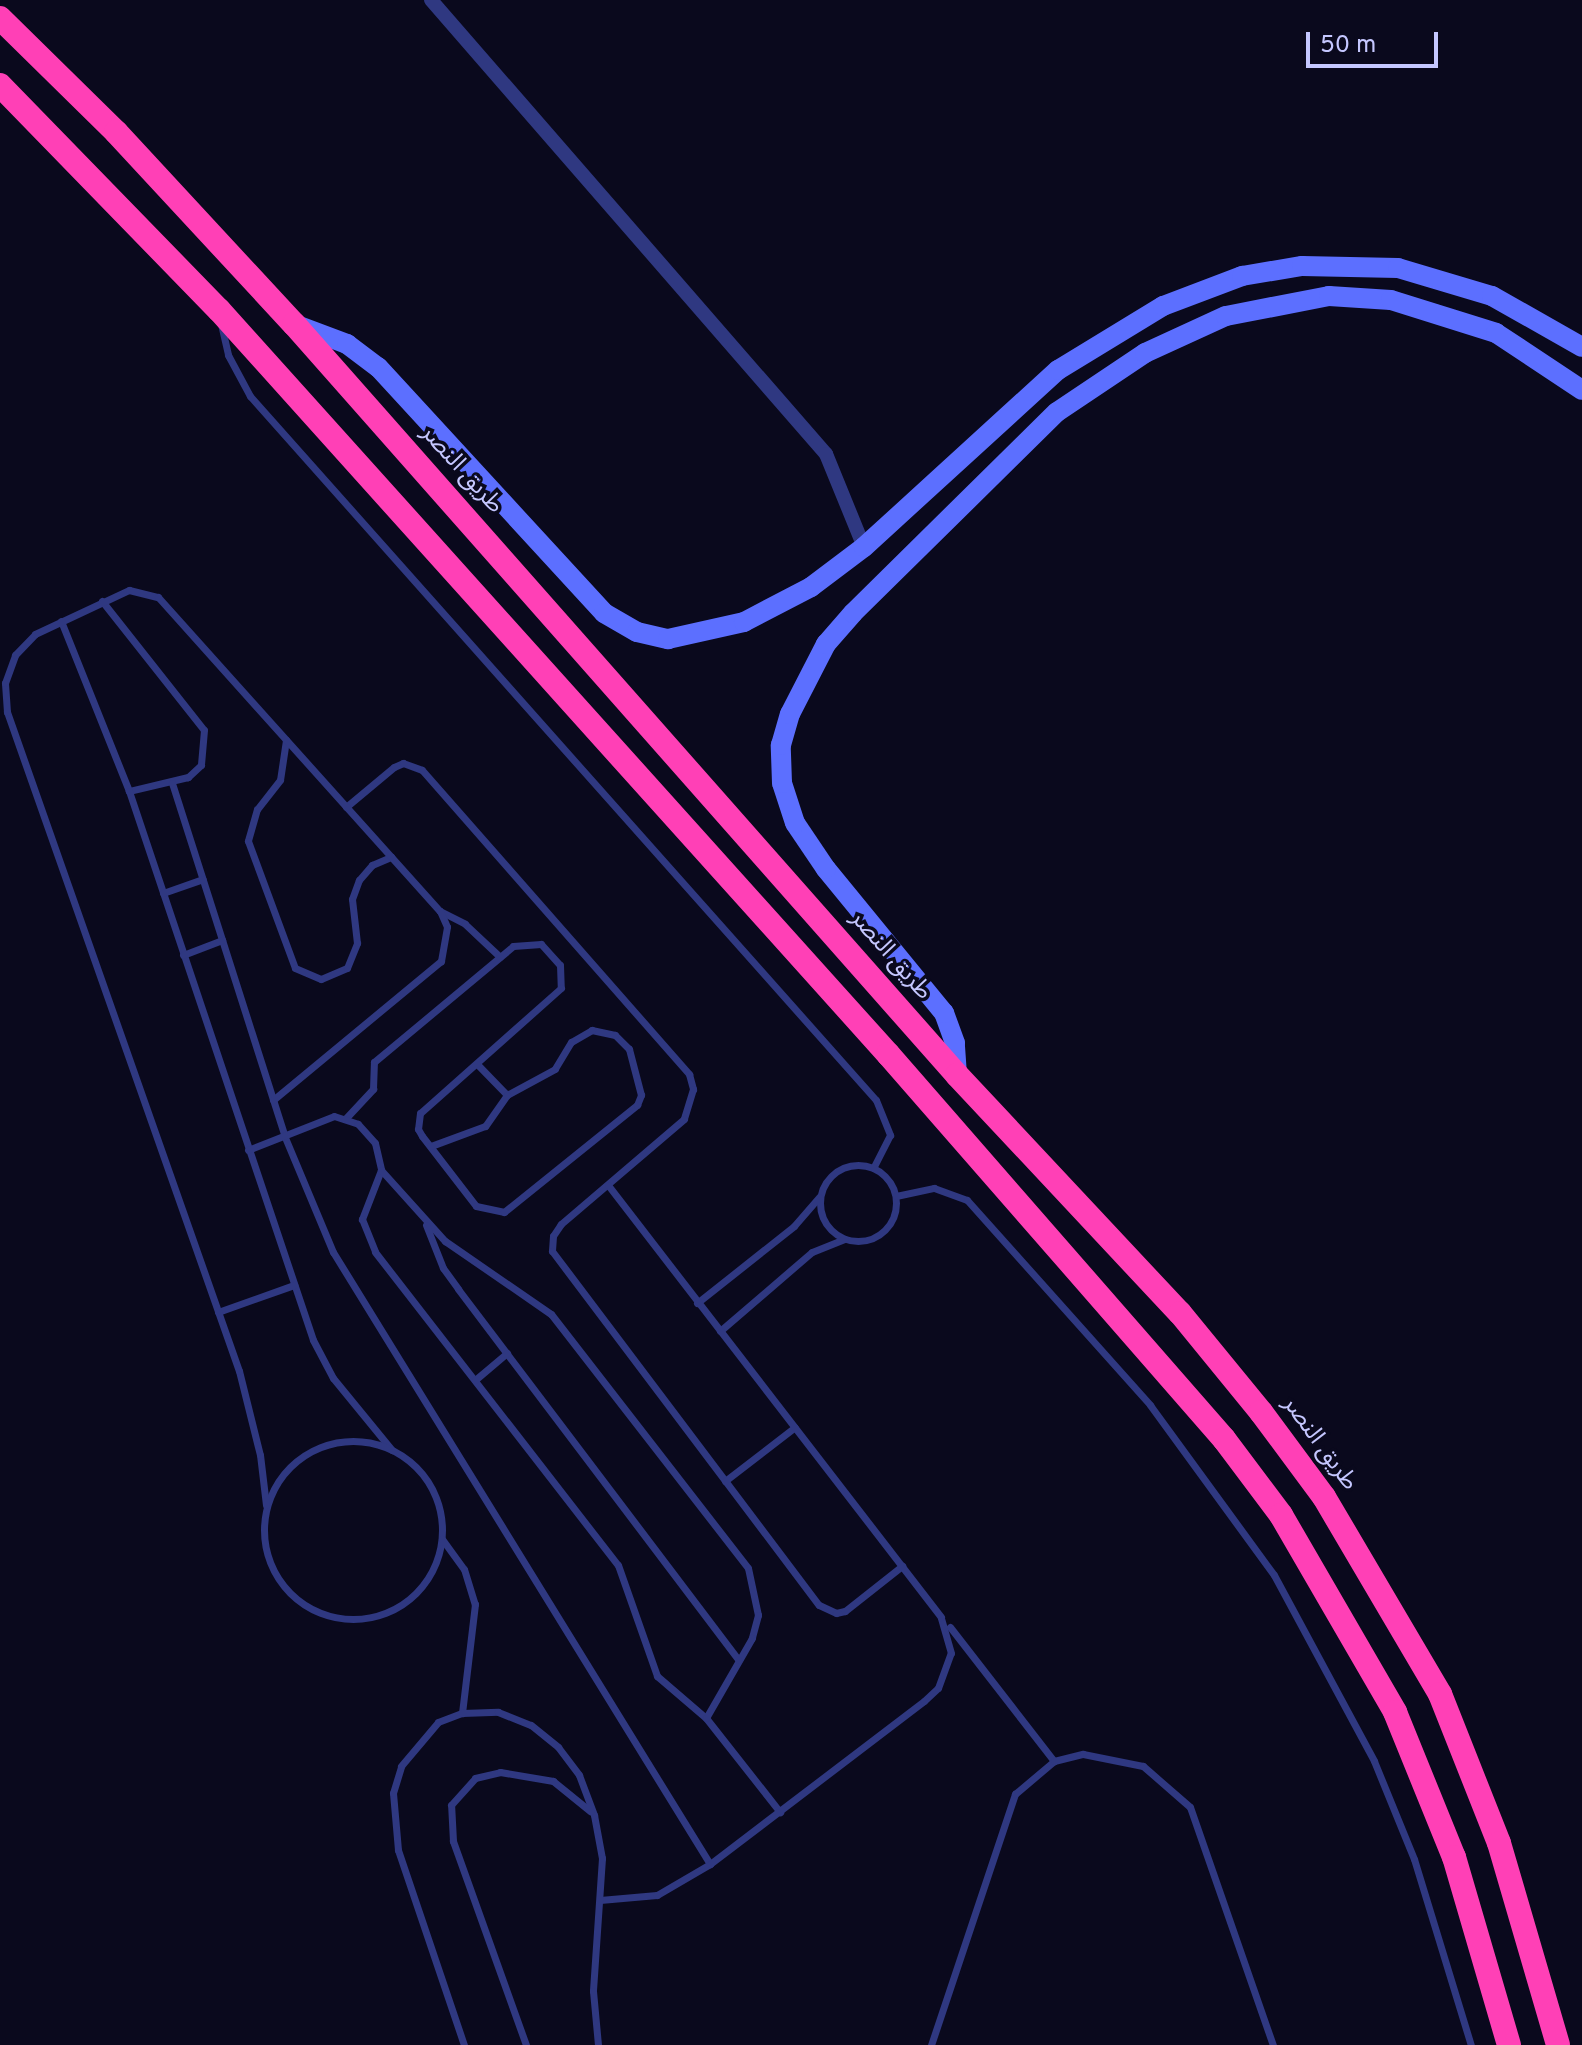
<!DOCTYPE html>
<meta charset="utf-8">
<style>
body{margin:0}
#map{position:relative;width:1582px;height:2045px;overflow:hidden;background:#0a091d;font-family:Overpass,"Noto Sans Arabic",sans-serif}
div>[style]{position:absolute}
.lane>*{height:7px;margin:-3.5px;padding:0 3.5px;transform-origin:3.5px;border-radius:3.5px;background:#2f3881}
.lane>.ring{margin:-3.5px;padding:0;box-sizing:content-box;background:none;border:7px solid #2f3881;border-radius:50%}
.street>*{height:14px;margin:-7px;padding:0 7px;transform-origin:7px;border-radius:7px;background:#2f3881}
.secondary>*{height:20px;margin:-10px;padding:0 10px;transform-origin:10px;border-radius:10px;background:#5c6fff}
.highway>*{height:24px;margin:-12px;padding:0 12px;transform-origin:12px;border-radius:12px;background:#ff40b6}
span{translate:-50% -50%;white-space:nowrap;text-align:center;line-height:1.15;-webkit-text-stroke:7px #0a091d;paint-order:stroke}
.street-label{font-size:24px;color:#c5c7ff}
.scale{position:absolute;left:1306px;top:32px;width:132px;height:36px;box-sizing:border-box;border:4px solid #c5c7ff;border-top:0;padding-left:10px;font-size:24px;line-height:28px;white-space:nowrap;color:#c5c7ff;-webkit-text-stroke:6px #0a091d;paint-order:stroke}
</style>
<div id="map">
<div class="lane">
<div style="left:221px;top:324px;width:32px;rotate:77deg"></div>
<div style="left:228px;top:355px;width:47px;rotate:61.8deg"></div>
<div style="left:250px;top:396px;width:942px;rotate:48.36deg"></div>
<div style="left:876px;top:1100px;width:38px;rotate:68deg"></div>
<div style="left:890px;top:1135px;width:37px;rotate:117deg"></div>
<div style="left:102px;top:601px;width:164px;rotate:51.7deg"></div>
<div style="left:204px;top:730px;width:35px;rotate:95deg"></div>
<div style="left:201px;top:765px;width:18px;rotate:137deg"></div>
<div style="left:188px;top:777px;width:61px;rotate:166.7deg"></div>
<div style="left:61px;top:621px;width:183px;rotate:68.2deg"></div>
<div style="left:129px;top:791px;width:579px;rotate:71.47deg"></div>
<div style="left:313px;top:1340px;width:43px;rotate:62.2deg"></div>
<div style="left:333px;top:1378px;width:93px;rotate:50.7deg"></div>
<div style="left:286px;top:740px;width:40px;rotate:98.5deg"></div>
<div style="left:280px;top:780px;width:37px;rotate:128deg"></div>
<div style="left:257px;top:809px;width:33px;rotate:106deg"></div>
<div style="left:248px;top:841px;width:135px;rotate:69.7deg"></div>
<div style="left:295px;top:968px;width:28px;rotate:23deg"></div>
<div style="left:321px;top:979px;width:28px;rotate:-23deg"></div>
<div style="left:347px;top:968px;width:27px;rotate:-68deg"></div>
<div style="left:357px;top:943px;width:44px;rotate:-96.5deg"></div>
<div style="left:352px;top:899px;width:20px;rotate:-70deg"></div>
<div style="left:359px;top:880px;width:20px;rotate:-49deg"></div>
<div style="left:372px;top:865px;width:21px;rotate:-23deg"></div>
<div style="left:172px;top:783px;width:369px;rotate:72.3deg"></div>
<div style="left:284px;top:1135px;width:127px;rotate:67.3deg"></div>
<div style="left:333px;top:1252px;width:719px;rotate:58.37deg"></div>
<div style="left:346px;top:807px;width:62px;rotate:-39.8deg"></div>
<div style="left:394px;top:767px;width:10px;rotate:-24deg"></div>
<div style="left:403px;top:763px;width:20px;rotate:20deg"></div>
<div style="left:422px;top:770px;width:405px;rotate:48.7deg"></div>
<div style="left:689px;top:1074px;width:16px;rotate:75deg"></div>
<div style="left:693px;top:1089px;width:31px;rotate:107deg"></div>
<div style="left:684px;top:1119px;width:162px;rotate:139.5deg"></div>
<div style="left:561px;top:1224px;width:14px;rotate:124deg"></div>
<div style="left:553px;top:1236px;width:15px;rotate:94deg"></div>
<div style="left:552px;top:1251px;width:443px;rotate:53deg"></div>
<div style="left:819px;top:1605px;width:19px;rotate:25deg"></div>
<div style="left:836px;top:1613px;width:9px;rotate:-13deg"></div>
<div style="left:845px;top:1611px;width:73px;rotate:-38.3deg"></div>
<div style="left:163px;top:893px;width:42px;rotate:-19.3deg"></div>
<div style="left:440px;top:911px;width:28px;rotate:27deg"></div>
<div style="left:465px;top:924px;width:48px;rotate:43.3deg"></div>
<div style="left:183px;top:955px;width:42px;rotate:-21deg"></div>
<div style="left:477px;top:1064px;width:43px;rotate:45.9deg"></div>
<div style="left:346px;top:1118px;width:40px;rotate:-47deg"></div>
<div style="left:373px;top:1089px;width:27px;rotate:-88deg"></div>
<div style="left:374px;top:1062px;width:181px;rotate:-39.8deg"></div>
<div style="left:513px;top:946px;width:28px;rotate:-4deg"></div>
<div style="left:541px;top:944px;width:28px;rotate:48deg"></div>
<div style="left:560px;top:965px;width:23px;rotate:88deg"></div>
<div style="left:561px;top:988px;width:188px;rotate:138.4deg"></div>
<div style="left:420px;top:1113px;width:16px;rotate:97deg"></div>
<div style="left:418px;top:1129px;width:8px;rotate:60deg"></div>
<div style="left:422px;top:1136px;width:88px;rotate:52.4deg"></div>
<div style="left:476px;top:1206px;width:29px;rotate:12deg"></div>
<div style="left:504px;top:1212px;width:171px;rotate:-38.8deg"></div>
<div style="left:637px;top:1105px;width:11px;rotate:-68deg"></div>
<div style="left:641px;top:1095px;width:48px;rotate:-104.6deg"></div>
<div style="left:629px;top:1049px;width:20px;rotate:-135deg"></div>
<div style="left:615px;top:1035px;width:24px;rotate:-168deg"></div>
<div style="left:592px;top:1030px;width:24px;rotate:150deg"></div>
<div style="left:571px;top:1042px;width:31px;rotate:121deg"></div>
<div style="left:555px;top:1069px;width:55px;rotate:151.6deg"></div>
<div style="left:507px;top:1095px;width:38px;rotate:125deg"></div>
<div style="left:485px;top:1126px;width:58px;rotate:159.7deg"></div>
<div style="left:248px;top:1150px;width:92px;rotate:-21.6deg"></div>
<div style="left:334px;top:1116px;width:25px;rotate:18deg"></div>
<div style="left:358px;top:1124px;width:25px;rotate:48deg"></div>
<div style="left:375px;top:1143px;width:28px;rotate:77deg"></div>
<div style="left:381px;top:1170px;width:53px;rotate:111.2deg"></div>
<div style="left:362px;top:1219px;width:35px;rotate:68deg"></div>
<div style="left:375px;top:1252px;width:396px;rotate:52.2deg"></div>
<div style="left:618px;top:1565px;width:118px;rotate:70.6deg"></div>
<div style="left:657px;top:1676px;width:65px;rotate:40.6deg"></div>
<div style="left:706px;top:1718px;width:120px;rotate:51.8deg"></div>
<div class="ring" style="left:820px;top:1165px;width:69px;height:69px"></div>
<div style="left:381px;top:1170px;width:96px;rotate:48deg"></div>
<div style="left:445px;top:1241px;width:129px;rotate:34.6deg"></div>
<div style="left:551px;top:1314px;width:321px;rotate:52.2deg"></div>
<div style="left:748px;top:1568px;width:48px;rotate:78deg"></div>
<div style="left:758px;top:1615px;width:24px;rotate:105deg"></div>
<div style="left:752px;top:1638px;width:92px;rotate:119.9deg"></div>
<div style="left:896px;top:1196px;width:39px;rotate:-12deg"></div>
<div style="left:934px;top:1188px;width:35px;rotate:20deg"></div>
<div style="left:967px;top:1200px;width:275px;rotate:48.2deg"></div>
<div style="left:1150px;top:1405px;width:210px;rotate:53.9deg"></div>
<div style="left:1274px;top:1575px;width:211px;rotate:61.7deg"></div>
<div style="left:1374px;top:1761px;width:106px;rotate:67.8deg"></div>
<div style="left:1414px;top:1859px;width:195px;rotate:73deg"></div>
<div style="left:426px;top:1225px;width:46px;rotate:68.4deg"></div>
<div style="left:443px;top:1268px;width:26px;rotate:54deg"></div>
<div style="left:458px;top:1289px;width:465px;rotate:52.9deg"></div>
<div style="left:697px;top:1303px;width:124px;rotate:-38.4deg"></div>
<div style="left:794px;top:1226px;width:38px;rotate:-49deg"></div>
<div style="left:218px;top:1312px;width:81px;rotate:-19.6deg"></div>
<div style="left:720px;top:1331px;width:121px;rotate:-40.7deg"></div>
<div style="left:812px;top:1252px;width:35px;rotate:-22deg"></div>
<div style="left:475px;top:1380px;width:42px;rotate:-40.2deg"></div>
<div class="ring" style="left:264px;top:1441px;width:171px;height:171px"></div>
<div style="left:725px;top:1481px;width:88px;rotate:-37.6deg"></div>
<div style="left:266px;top:1505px;width:50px;rotate:-96.8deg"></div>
<div style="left:260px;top:1455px;width:87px;rotate:-104deg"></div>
<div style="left:239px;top:1371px;width:699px;rotate:-109.39deg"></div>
<div style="left:7px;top:712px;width:29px;rotate:-94deg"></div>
<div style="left:5px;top:683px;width:30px;rotate:-70deg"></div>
<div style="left:15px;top:655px;width:29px;rotate:-46deg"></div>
<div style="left:35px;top:634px;width:104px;rotate:-25.1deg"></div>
<div style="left:129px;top:590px;width:30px;rotate:14deg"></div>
<div style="left:158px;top:597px;width:422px;rotate:48.1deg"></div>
<div style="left:440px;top:911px;width:17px;rotate:66deg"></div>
<div style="left:447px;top:927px;width:35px;rotate:100deg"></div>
<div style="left:441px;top:961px;width:218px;rotate:140.4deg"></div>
<div style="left:442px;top:1539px;width:37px;rotate:54deg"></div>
<div style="left:464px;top:1569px;width:37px;rotate:73deg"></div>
<div style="left:475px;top:1604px;width:110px;rotate:96.8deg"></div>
<div style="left:950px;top:1627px;width:170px;rotate:52.2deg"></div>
<div style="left:600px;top:1900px;width:57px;rotate:-5deg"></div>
<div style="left:657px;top:1895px;width:61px;rotate:-30.3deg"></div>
<div style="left:710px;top:1864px;width:269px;rotate:-37.3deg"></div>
<div style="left:924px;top:1701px;width:19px;rotate:-43deg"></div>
<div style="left:938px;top:1688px;width:37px;rotate:-70deg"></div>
<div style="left:951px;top:1653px;width:37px;rotate:-106deg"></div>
<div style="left:941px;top:1617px;width:545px;rotate:-127.63deg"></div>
<div style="left:464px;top:2045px;width:206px;rotate:-108.7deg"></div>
<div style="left:398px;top:1850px;width:57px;rotate:-95deg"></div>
<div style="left:393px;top:1793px;width:28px;rotate:-73deg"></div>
<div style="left:401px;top:1766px;width:57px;rotate:-49.9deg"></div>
<div style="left:438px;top:1722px;width:26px;rotate:-21deg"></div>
<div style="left:462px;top:1713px;width:36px;rotate:-2deg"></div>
<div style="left:498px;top:1712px;width:35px;rotate:22deg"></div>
<div style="left:531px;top:1725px;width:35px;rotate:39deg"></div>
<div style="left:558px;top:1747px;width:35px;rotate:53deg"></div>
<div style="left:579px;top:1775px;width:43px;rotate:69.4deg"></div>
<div style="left:594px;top:1815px;width:44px;rotate:79.5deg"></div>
<div style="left:602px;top:1858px;width:133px;rotate:93.9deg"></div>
<div style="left:593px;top:1991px;width:54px;rotate:84.7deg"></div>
<div style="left:526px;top:2045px;width:217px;rotate:-109.7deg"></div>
<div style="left:453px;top:1841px;width:36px;rotate:-93deg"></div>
<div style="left:451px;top:1805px;width:36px;rotate:-48deg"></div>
<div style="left:475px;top:1778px;width:26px;rotate:-13deg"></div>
<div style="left:500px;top:1772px;width:54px;rotate:9.6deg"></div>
<div style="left:553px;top:1781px;width:48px;rotate:39deg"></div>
<div style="left:931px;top:2045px;width:265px;rotate:-71.5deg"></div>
<div style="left:1015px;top:1794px;width:51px;rotate:-40.2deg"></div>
<div style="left:1054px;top:1761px;width:30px;rotate:-14deg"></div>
<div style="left:1083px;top:1754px;width:61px;rotate:11.3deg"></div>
<div style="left:1143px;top:1766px;width:62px;rotate:41.1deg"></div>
<div style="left:1190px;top:1807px;width:252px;rotate:70.8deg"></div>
</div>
<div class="street">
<div style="left:431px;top:0;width:602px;rotate:48.98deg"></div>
<div style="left:826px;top:454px;width:100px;rotate:67.8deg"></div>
</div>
<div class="secondary">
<div style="left:294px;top:324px;width:57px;rotate:20.7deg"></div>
<div style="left:347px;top:344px;width:39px;rotate:37deg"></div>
<div style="left:378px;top:367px;width:334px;rotate:47.4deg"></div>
<div style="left:604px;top:613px;width:38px;rotate:30deg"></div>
<div style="left:637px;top:632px;width:32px;rotate:13deg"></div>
<div style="left:668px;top:639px;width:78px;rotate:-12.6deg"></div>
<div style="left:744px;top:622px;width:76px;rotate:-27.6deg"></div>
<div style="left:811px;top:587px;width:66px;rotate:-37deg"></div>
<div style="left:864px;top:547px;width:263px;rotate:-42.4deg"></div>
<div style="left:1058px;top:370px;width:123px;rotate:-31.4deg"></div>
<div style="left:1163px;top:306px;width:85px;rotate:-20.8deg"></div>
<div style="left:1242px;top:276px;width:61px;rotate:-9.5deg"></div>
<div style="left:1302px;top:266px;width:96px;rotate:1.2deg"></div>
<div style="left:1398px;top:268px;width:98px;rotate:16.6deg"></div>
<div style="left:1492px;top:296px;width:103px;rotate:29.5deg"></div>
<div style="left:957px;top:1075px;width:32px;rotate:-94deg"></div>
<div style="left:955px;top:1043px;width:32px;rotate:-110deg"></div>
<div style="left:944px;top:1013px;width:186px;rotate:-129.3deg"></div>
<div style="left:826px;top:869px;width:55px;rotate:-124deg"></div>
<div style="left:795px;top:823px;width:42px;rotate:-108deg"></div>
<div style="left:782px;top:783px;width:38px;rotate:-92deg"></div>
<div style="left:781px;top:745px;width:32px;rotate:-74deg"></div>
<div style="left:790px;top:714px;width:79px;rotate:-62.8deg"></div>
<div style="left:826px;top:644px;width:41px;rotate:-48.9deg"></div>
<div style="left:853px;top:613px;width:286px;rotate:-44.6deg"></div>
<div style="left:1057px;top:412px;width:106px;rotate:-33.8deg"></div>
<div style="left:1145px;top:353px;width:89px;rotate:-24.6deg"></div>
<div style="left:1226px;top:316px;width:105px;rotate:-11deg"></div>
<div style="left:1329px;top:296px;width:62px;rotate:3.7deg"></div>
<div style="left:1391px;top:300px;width:110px;rotate:17.4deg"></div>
<div style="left:1496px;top:333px;width:103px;rotate:33.5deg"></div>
</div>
<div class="highway">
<div style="left:0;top:18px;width:163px;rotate:44.5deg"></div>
<div style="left:116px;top:132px;width:262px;rotate:47.2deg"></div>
<div style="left:294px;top:324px;width:1002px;rotate:48.56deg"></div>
<div style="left:957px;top:1075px;width:326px;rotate:46.9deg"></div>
<div style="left:1180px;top:1313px;width:128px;rotate:50.7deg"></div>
<div style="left:1261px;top:1412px;width:106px;rotate:53.5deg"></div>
<div style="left:1324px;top:1497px;width:229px;rotate:59.5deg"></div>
<div style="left:1440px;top:1694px;width:160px;rotate:68.4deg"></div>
<div style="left:1499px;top:1843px;width:210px;rotate:73.7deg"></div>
<div style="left:0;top:85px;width:314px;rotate:45.8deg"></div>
<div style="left:219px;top:310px;width:1001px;rotate:48.04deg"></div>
<div style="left:888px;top:1054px;width:511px;rotate:48.89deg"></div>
<div style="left:1224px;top:1439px;width:95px;rotate:53.1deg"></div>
<div style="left:1281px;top:1515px;width:228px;rotate:59.9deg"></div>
<div style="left:1395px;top:1712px;width:157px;rotate:67.9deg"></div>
<div style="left:1454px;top:1857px;width:196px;rotate:73.7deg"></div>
</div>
<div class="street-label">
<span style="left:461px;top:470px;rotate:48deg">طريق النصر</span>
<span style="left:890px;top:956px;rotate:49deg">طريق النصر</span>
<span style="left:1319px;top:1444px;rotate:54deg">طريق النصر</span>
</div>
<div class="scale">50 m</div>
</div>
